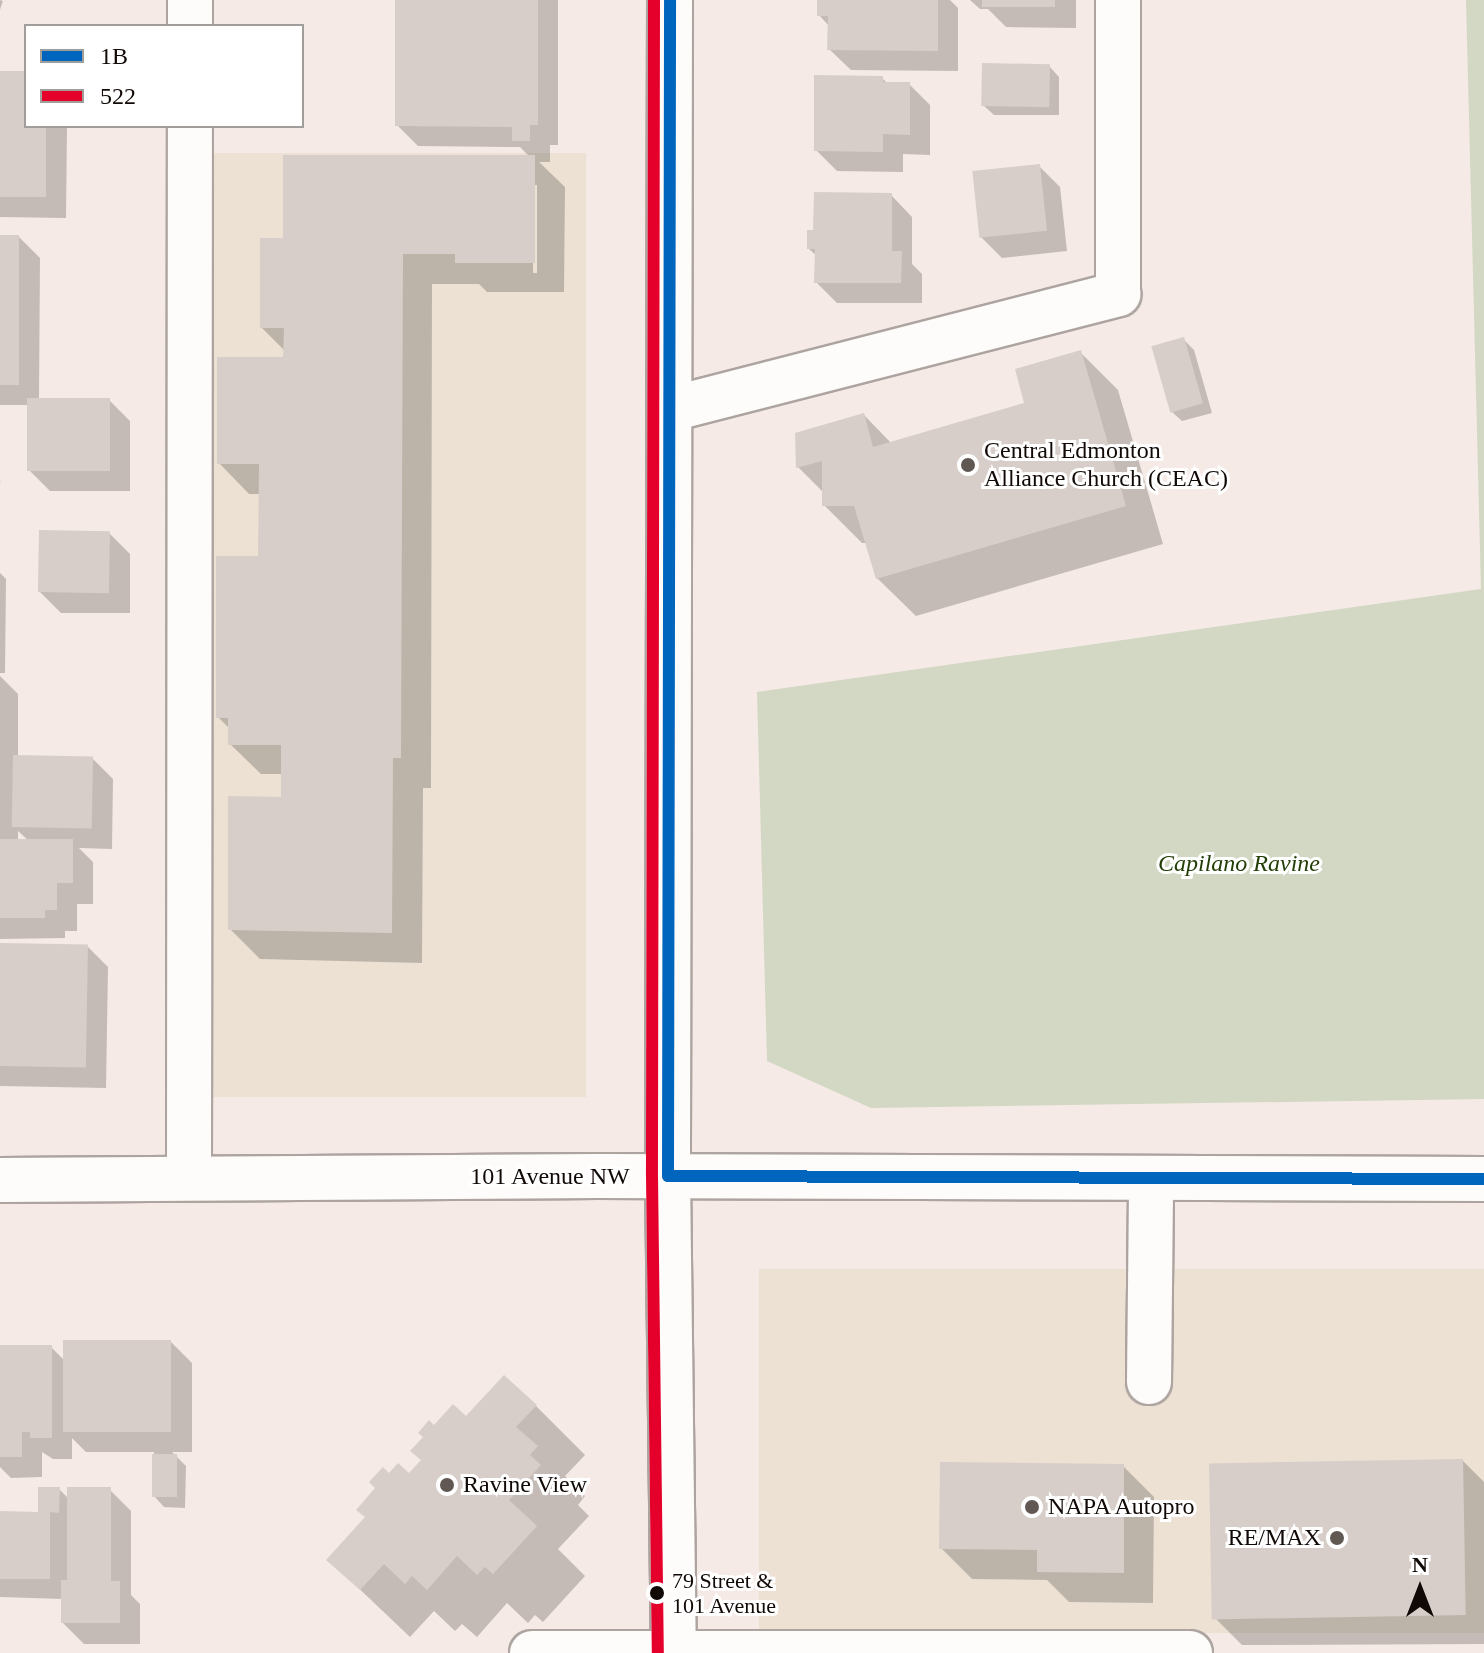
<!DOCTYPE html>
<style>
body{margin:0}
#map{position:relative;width:1484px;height:1653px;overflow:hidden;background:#f5eae5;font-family:"Times New Roman",serif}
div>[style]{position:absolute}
.commercial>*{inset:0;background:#ede1d4;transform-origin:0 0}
.green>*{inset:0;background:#d2d8c3}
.shadow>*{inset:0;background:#0003;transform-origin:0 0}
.building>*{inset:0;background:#d7cec9;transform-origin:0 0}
.roads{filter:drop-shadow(2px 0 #ada4a0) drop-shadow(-2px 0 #ada4a0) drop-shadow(0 2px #ada4a0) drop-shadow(0 -2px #ada4a0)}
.minor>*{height:44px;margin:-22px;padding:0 22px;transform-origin:22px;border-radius:22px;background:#fefcfb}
.bus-1>*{height:12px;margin:-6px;padding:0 6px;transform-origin:6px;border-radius:6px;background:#0065bd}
.bus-2>*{height:12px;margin:-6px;padding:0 6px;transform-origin:6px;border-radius:6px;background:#e4002b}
.dots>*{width:22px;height:22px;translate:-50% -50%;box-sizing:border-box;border:4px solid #fff;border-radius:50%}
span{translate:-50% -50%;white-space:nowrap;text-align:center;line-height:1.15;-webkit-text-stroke:6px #fff;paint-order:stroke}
.bus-label{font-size:22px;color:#110906}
.left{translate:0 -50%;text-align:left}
.poi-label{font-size:24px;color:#110906}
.right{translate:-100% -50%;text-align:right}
.park-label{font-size:24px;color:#233e06;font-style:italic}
.street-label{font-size:24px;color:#110906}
.legend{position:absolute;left:24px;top:24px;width:280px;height:104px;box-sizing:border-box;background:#fff;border:2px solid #a09d9b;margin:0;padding:10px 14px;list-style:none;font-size:24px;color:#110906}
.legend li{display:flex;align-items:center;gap:16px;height:40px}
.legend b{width:40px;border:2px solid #a09d9b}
.north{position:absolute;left:1380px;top:1549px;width:80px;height:80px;-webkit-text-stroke:6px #fff;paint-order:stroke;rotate:0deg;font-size:22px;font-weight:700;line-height:32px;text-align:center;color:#110906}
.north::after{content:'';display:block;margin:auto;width:28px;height:36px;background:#110906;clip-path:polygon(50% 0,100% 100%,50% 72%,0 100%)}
</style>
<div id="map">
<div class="commercial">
<div style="left:208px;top:153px;width:378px;height:944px"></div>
<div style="left:1484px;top:1269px;width:364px;height:725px;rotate:90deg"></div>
</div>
<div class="green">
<div style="clip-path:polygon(1466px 0,1484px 0,1484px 1099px,871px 1108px,767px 1061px,757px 692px,1481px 589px)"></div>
</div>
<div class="shadow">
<div style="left:0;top:0;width:3px;height:35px;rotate:18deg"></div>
<div style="clip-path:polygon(evenodd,397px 0,558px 0,558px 145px,550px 145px,550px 162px,539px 162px,565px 187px,564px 292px,487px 292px,479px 284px,432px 284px,431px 788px,423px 788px,422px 963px,260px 959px,230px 929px,283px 799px,283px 774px,261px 774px,230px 744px,230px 729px,218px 717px,260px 558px,260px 494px,249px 494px,219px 463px,285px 359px,285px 351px,262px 328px,285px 240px,530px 157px,520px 147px,418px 146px,397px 125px,397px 0,533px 185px,537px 185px,537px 273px,533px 273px,533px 185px)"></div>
<div style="clip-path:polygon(819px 0,950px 0,958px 8px,958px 71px,851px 70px,829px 49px,830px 27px,819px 15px)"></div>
<div style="clip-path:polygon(970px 0,1076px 0,1076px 28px,1006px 27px,988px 9px,980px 9px)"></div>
<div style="clip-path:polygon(1049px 66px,1059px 77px,1059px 115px,994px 115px,983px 105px)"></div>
<div style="clip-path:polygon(0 73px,26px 73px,26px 126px,67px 126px,66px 218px,0 217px)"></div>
<div style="clip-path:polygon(882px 78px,888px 84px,909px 84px,930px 105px,930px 155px,903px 154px,903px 172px,837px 171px,816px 150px)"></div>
<div style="clip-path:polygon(1039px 166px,1060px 187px,1067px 251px,1002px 258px,981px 237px)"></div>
<div style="clip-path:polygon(891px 195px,912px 217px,912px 264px,922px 274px,922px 303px,837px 303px,816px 282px,817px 256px,809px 249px)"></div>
<div style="clip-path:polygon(0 237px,19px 237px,40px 258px,39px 400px,109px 400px,130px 421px,130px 491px,50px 491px,29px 470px,29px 405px,0 405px)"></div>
<div style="clip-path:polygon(1183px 339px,1194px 350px,1212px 413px,1182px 421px,1171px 411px)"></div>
<div style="clip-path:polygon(1080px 352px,1118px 390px,1163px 544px,916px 616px,877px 578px,867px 543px,862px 543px,824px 505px,824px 493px,798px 467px,864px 415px,892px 444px,1026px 404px)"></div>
<div style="left:0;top:481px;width:1px;height:56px;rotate:45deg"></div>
<div style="clip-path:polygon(109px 533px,130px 554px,130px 613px,61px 613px,40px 592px)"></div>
<div style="clip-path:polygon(0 573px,6px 579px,5px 673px,0 673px)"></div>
<div style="clip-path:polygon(evenodd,0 676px,18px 694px,18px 757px,92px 758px,113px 779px,112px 849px,79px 848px,93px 862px,93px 904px,77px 904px,77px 931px,65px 931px,65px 938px,0 939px,0 676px,18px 831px,29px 841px,18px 841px,18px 831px)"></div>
<div style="clip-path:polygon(0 945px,87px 946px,108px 967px,106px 1088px,0 1086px)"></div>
<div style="clip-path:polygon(171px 1342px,192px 1363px,192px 1452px,172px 1452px,186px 1466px,185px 1508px,164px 1507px,154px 1496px,154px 1452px,86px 1452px,72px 1438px,72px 1459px,53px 1459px,42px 1452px,42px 1477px,11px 1478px,0 1467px,0 1347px,51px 1347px,65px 1361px)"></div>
<div style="clip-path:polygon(536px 1406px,585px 1455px,565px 1476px,585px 1496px,578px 1505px,589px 1516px,558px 1549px,585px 1576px,543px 1622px,535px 1615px,528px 1623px,507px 1603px,477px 1637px,462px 1624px,455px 1631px,434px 1611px,410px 1637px,329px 1560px,367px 1518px,389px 1476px,409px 1476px,422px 1460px,434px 1428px)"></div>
<div style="clip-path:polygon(1463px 1461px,1484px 1482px,1484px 1644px,1242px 1645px,1212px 1615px)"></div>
<div style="clip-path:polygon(1123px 1466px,1154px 1497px,1153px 1603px,1069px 1602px,1047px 1580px,972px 1579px,941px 1548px)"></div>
<div style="clip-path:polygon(59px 1489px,69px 1499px,110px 1490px,131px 1511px,131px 1595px,140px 1604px,140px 1644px,84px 1644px,63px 1623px,63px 1599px,0 1597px,0 1513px,40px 1514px)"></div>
</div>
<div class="building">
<div style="clip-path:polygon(395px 0,538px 0,538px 125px,530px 125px,530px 141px,512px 141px,512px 127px,395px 126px)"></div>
<div style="clip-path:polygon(817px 0,938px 0,938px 51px,827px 50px,828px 16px,817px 16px)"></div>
<div style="left:982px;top:0;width:73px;height:7px"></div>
<div style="left:982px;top:63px;width:68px;height:43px;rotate:1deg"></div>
<div style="clip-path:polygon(0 71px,26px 71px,26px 126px,46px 126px,46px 197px,0 197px)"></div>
<div style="clip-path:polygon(814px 75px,883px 76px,883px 82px,910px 82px,910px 135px,883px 134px,883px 152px,814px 151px)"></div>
<div style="clip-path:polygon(283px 155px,535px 155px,535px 263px,455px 263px,455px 254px,403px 254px,401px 758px,393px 758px,392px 933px,228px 930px,228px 796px,281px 797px,281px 745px,228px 745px,228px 718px,216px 718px,216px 556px,258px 556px,259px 464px,217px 464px,217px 357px,283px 357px,284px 328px,260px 328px,260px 238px,283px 238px)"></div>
<div style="left:1040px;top:164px;width:67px;height:68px;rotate:84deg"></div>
<div style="clip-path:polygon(814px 192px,892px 193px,892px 251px,902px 251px,901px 283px,814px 283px,815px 249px,807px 249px,807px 230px,813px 230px)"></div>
<div style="left:0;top:235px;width:19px;height:150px"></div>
<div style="left:1184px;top:337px;width:69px;height:34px;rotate:74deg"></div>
<div style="clip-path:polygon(1081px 350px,1126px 506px,876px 579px,854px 506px,822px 506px,822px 461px,796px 468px,795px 433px,864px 413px,873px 447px,1024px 403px,1015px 369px)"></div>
<div style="left:27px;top:398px;width:83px;height:73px"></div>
<div style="left:39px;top:530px;width:71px;height:62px;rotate:1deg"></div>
<div style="left:13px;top:755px;width:80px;height:72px;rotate:1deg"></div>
<div style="clip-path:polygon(0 839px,73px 839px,73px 883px,57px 883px,57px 910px,45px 910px,45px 918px,0 918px)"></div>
<div style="left:0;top:943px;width:88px;height:123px;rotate:1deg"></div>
<div style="left:63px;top:1340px;width:108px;height:92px"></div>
<div style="clip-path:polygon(0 1345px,52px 1345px,52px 1438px,30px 1438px,30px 1432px,22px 1432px,22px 1457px,0 1457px)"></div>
<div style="clip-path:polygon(504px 1375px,537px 1405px,516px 1427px,538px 1446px,530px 1455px,541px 1465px,509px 1500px,537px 1526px,493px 1574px,485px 1567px,477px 1575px,457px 1556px,427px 1590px,412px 1576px,405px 1584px,384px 1564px,360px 1590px,326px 1560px,365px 1517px,356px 1510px,375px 1488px,369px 1482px,383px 1467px,389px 1473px,398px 1463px,409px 1473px,421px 1460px,410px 1451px,423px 1437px,418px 1433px,429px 1420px,434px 1425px,453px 1404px,466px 1416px)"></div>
<div style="left:152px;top:1454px;width:25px;height:43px"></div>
<div style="left:1463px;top:1459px;width:156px;height:254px;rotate:89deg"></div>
<div style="clip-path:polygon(940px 1462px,1124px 1464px,1124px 1573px,1037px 1572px,1037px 1550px,939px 1549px)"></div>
<div style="clip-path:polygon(38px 1487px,60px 1487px,59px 1513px,50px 1512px,50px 1579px,0 1579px,0 1511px,38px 1512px)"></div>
<div style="clip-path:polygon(67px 1487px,111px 1487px,111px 1581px,120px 1581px,120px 1623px,61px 1623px,61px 1580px,67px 1580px)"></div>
</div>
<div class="roads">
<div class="minor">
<div style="left:670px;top:0;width:1176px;rotate:90.1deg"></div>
<div style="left:668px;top:1176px;width:477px;rotate:89.3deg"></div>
<div style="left:190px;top:26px;width:26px;rotate:-90deg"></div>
<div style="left:671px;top:409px;width:462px;rotate:-14.4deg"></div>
<div style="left:1118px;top:294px;width:294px;rotate:-90deg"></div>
<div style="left:189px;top:1178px;width:1052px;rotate:-89.95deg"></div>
<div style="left:0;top:1180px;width:598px;rotate:-0.38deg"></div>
<div style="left:598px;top:1176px;width:886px;rotate:0.19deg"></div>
<div style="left:1149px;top:1382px;width:202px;rotate:-89.4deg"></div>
<div style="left:532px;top:1653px;width:658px"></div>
</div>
</div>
<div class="bus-1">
<div style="left:668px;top:1176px;width:1176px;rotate:-89.9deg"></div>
<div style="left:668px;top:1176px;width:816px;rotate:0.21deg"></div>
</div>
<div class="bus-2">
<div style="left:654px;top:0;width:1176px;rotate:90.1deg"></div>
<div style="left:652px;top:1176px;width:477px;rotate:89.3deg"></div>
</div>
<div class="dots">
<div style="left:968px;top:465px;background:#615854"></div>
<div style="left:447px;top:1485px;background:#615854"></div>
<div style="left:1032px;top:1507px;background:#615854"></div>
<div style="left:1337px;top:1538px;background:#615854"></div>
<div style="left:657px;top:1593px;background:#110906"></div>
</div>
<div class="bus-label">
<span class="left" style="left:672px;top:1593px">79 Street &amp;<br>101 Avenue</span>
</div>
<div class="poi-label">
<span class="left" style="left:984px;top:465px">Central Edmonton<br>Alliance Church (CEAC)</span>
<span class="left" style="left:463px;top:1485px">Ravine View</span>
<span class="left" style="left:1048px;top:1507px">NAPA Autopro</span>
<span class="right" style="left:1321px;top:1538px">RE/MAX</span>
</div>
<div class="park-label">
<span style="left:1239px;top:864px">Capilano Ravine</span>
</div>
<div class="street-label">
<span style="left:550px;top:1177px">101 Avenue NW</span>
</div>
<ul class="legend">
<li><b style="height:10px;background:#0065bd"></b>1B</li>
<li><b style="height:10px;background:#e4002b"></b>522</li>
</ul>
<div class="north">N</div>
</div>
